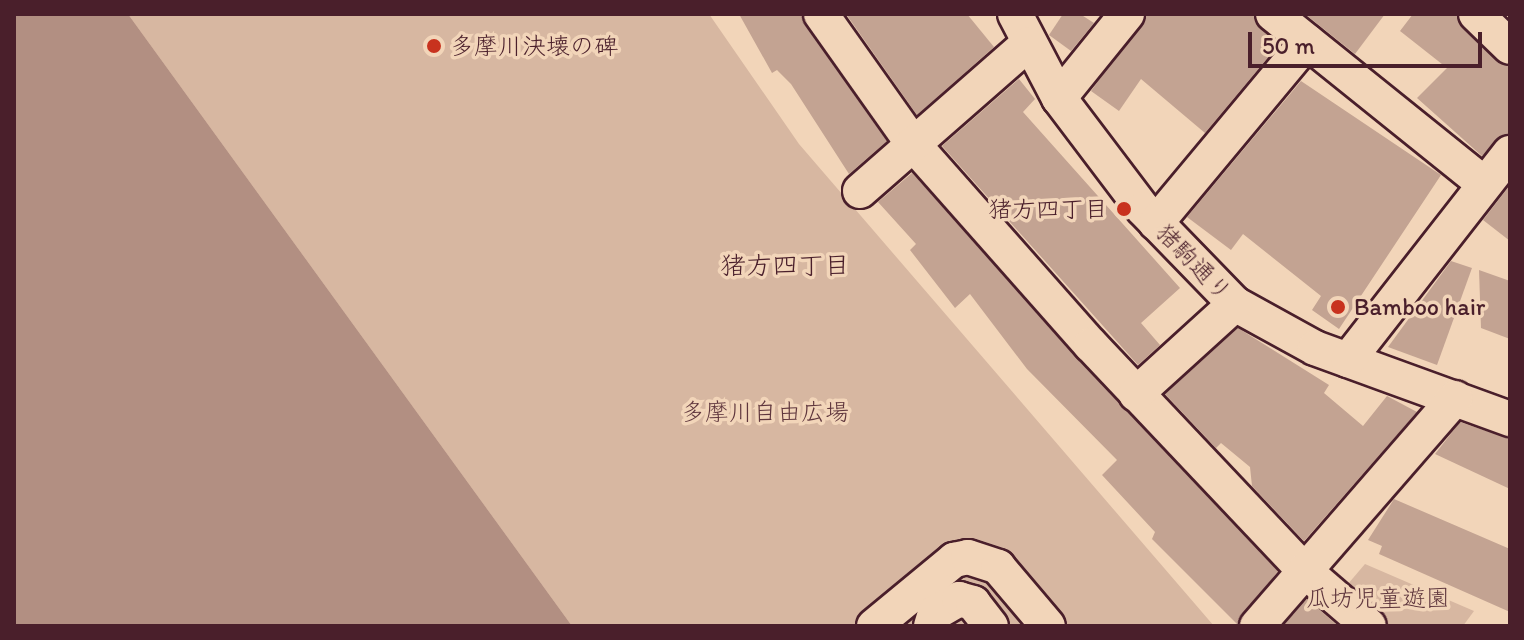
<!DOCTYPE html>
<meta charset="utf-8">
<style>
body{margin:0}
#map{position:relative;width:1524px;height:640px;overflow:hidden;background:#f2d5b9;font-family:Itim,"Klee One",sans-serif}
div>[style]{position:absolute}
.green>*{inset:0;background:#d7b7a1}
.water>*{inset:0;background:#b28f82}
.building>*{inset:0;background:#c3a392}
.roads{filter:drop-shadow(2px 0 #4a1f2b) drop-shadow(-2px 0 #4a1f2b) drop-shadow(0 2px #4a1f2b) drop-shadow(0 -2px #4a1f2b)}
.minor>*{height:34px;margin:-17px;padding:0 17px;transform-origin:17px;border-radius:17px;background:#f2d5b9}
.dots>*{width:22px;height:22px;translate:-50% -50%;box-sizing:border-box;border:4px solid #f2d5b9;border-radius:50%}
span{translate:-50% -50%;white-space:nowrap;text-align:center;line-height:1.15;-webkit-text-stroke:7px #f2d5b9;paint-order:stroke}
.poi-label{font-size:24px;color:#4a1f2b}
.left{translate:0 -50%;text-align:left}
.right{translate:-100% -50%;text-align:right}
.street-label{font-size:24px;color:#4a1f2b}
.park-label{font-size:24px;color:#5f363d}
.neighbourhood-label{font-size:26px;color:#4a1f2b}
.frame{position:absolute;inset:0;border:16px solid #4a1f2b;pointer-events:none}
.scale{position:absolute;left:1248px;top:32px;width:234px;height:36px;box-sizing:border-box;border:4px solid #4a1f2b;border-top:0;padding-left:10px;font-size:24px;line-height:28px;white-space:nowrap;color:#4a1f2b;-webkit-text-stroke:6px #f2d5b9;paint-order:stroke}
</style>
<div id="map">
<div class="green">
<div style="clip-path:polygon(128px 14px,709px 14px,799px 144px,1214px 626px,572px 626px)"></div>
<div style="clip-path:polygon(1365px 564px,1474px 611px,1463px 626px,1369px 626px,1336px 598px)"></div>
</div>
<div class="water">
<div style="clip-path:polygon(14px 14px,128px 14px,572px 626px,14px 626px)"></div>
</div>
<div class="building">
<div style="clip-path:polygon(739px 14px,801px 14px,887px 141px,849px 174px,791px 84px,777px 70px,772px 73px)"></div>
<div style="clip-path:polygon(846px 14px,967px 14px,994px 47px,917px 115px)"></div>
<div style="clip-path:polygon(1063px 14px,1080px 14px,1094px 23px,1071px 51px,1049px 35px)"></div>
<div style="clip-path:polygon(1147px 14px,1253px 14px,1279px 44px,1205px 133px,1141px 79px,1119px 111px,1091px 91px)"></div>
<div style="clip-path:polygon(1305px 14px,1385px 14px,1355px 54px)"></div>
<div style="clip-path:polygon(1413px 14px,1457px 14px,1462px 28px,1510px 66px,1510px 133px,1482px 156px,1417px 98px,1447px 68px,1400px 31px)"></div>
<div style="clip-path:polygon(1019px 79px,1035px 99px,1023px 112px,1180px 288px,1141px 323px,1160px 345px,1138px 365px,942px 146px)"></div>
<div style="clip-path:polygon(1301px 81px,1441px 175px,1339px 329px,1312px 310px,1321px 296px,1243px 234px,1231px 250px,1187px 217px)"></div>
<div style="clip-path:polygon(912px 173px,1278px 571px,1237px 624px,1152px 539px,1155px 532px,1102px 475px,1117px 460px,1027px 369px,970px 294px,955px 308px,910px 250px,916px 244px,878px 202px)"></div>
<div style="clip-path:polygon(1510px 185px,1510px 241px,1483px 220px)"></div>
<div style="clip-path:polygon(1451px 261px,1472px 268px,1437px 365px,1388px 347px)"></div>
<div style="clip-path:polygon(1479px 270px,1510px 281px,1510px 339px,1481px 328px)"></div>
<div style="clip-path:polygon(1238px 328px,1329px 385px,1324px 393px,1363px 426px,1387px 396px,1417px 412px,1304px 541px,1252px 486px,1250px 467px,1221px 443px,1216px 448px,1165px 394px)"></div>
<div style="clip-path:polygon(1460px 422px,1510px 439px,1510px 489px,1435px 454px)"></div>
<div style="clip-path:polygon(1394px 499px,1510px 549px,1510px 612px,1379px 554px,1382px 546px,1368px 540px)"></div>
<div style="clip-path:polygon(1307px 599px,1338px 626px,1283px 626px)"></div>
</div>
<div class="roads">
<div class="minor">
<div style="left:821px;top:14px;width:159px;rotate:54.7deg"></div>
<div style="left:913px;top:144px;width:268px;rotate:48.5deg"></div>
<div style="left:1091px;top:345px;width:311px;rotate:46.6deg"></div>
<div style="left:1305px;top:571px;width:84px;rotate:40.7deg"></div>
<div style="left:1015px;top:14px;width:95px;rotate:62.4deg"></div>
<div style="left:1059px;top:98px;width:139px;rotate:52.9deg"></div>
<div style="left:1143px;top:209px;width:132px;rotate:45.9deg"></div>
<div style="left:1235px;top:304px;width:91px;rotate:28.8deg"></div>
<div style="left:1315px;top:348px;width:208px;rotate:20deg"></div>
<div style="left:1273px;top:14px;width:268px;rotate:38.8deg"></div>
<div style="left:1476px;top:14px;width:47px;rotate:44.1deg"></div>
<div style="left:1059px;top:98px;width:108px;rotate:-51deg"></div>
<div style="left:860px;top:191px;width:222px;rotate:-41.2deg"></div>
<div style="left:1156px;top:223px;width:236px;rotate:-50.2deg"></div>
<div style="left:1348px;top:360px;width:263px;rotate:-52deg"></div>
<div style="left:1136px;top:394px;width:134px;rotate:-42.3deg"></div>
<div style="left:874px;top:626px;width:104px;rotate:-39.5deg"></div>
<div style="left:954px;top:560px;width:14px;rotate:-12deg"></div>
<div style="left:968px;top:557px;width:32px;rotate:18deg"></div>
<div style="left:998px;top:567px;width:77px;rotate:49.7deg"></div>
<div style="left:931px;top:626px;width:14px;rotate:-73deg"></div>
<div style="left:935px;top:613px;width:28px;rotate:-30deg"></div>
<div style="left:959px;top:599px;width:15px;rotate:16deg"></div>
<div style="left:973px;top:603px;width:29px;rotate:52deg"></div>
<div style="left:1257px;top:626px;width:302px;rotate:-49deg"></div>
</div>
</div>
<div class="dots">
<div style="left:434px;top:46px;background:#c8321e"></div>
<div style="left:1124px;top:209px;background:#c8321e"></div>
<div style="left:1338px;top:307px;background:#c8321e"></div>
</div>
<div class="poi-label">
<span class="left" style="left:450px;top:46px">多摩川決壊の碑</span>
<span class="right" style="left:1108px;top:209px">猪方四丁目</span>
<span class="left" style="left:1354px;top:307px">Bamboo hair</span>
</div>
<div class="street-label">
<span style="left:1194px;top:262px;rotate:46deg">猪駒通り</span>
</div>
<div class="park-label">
<span style="left:765px;top:412px">多摩川自由広場</span>
<span style="left:1378px;top:598px">瓜坊児童遊園</span>
</div>
<div class="neighbourhood-label">
<span style="left:785px;top:266px">猪方四丁目</span>
</div>
<div class="frame"></div>
<div class="scale">50 m</div>
</div>
